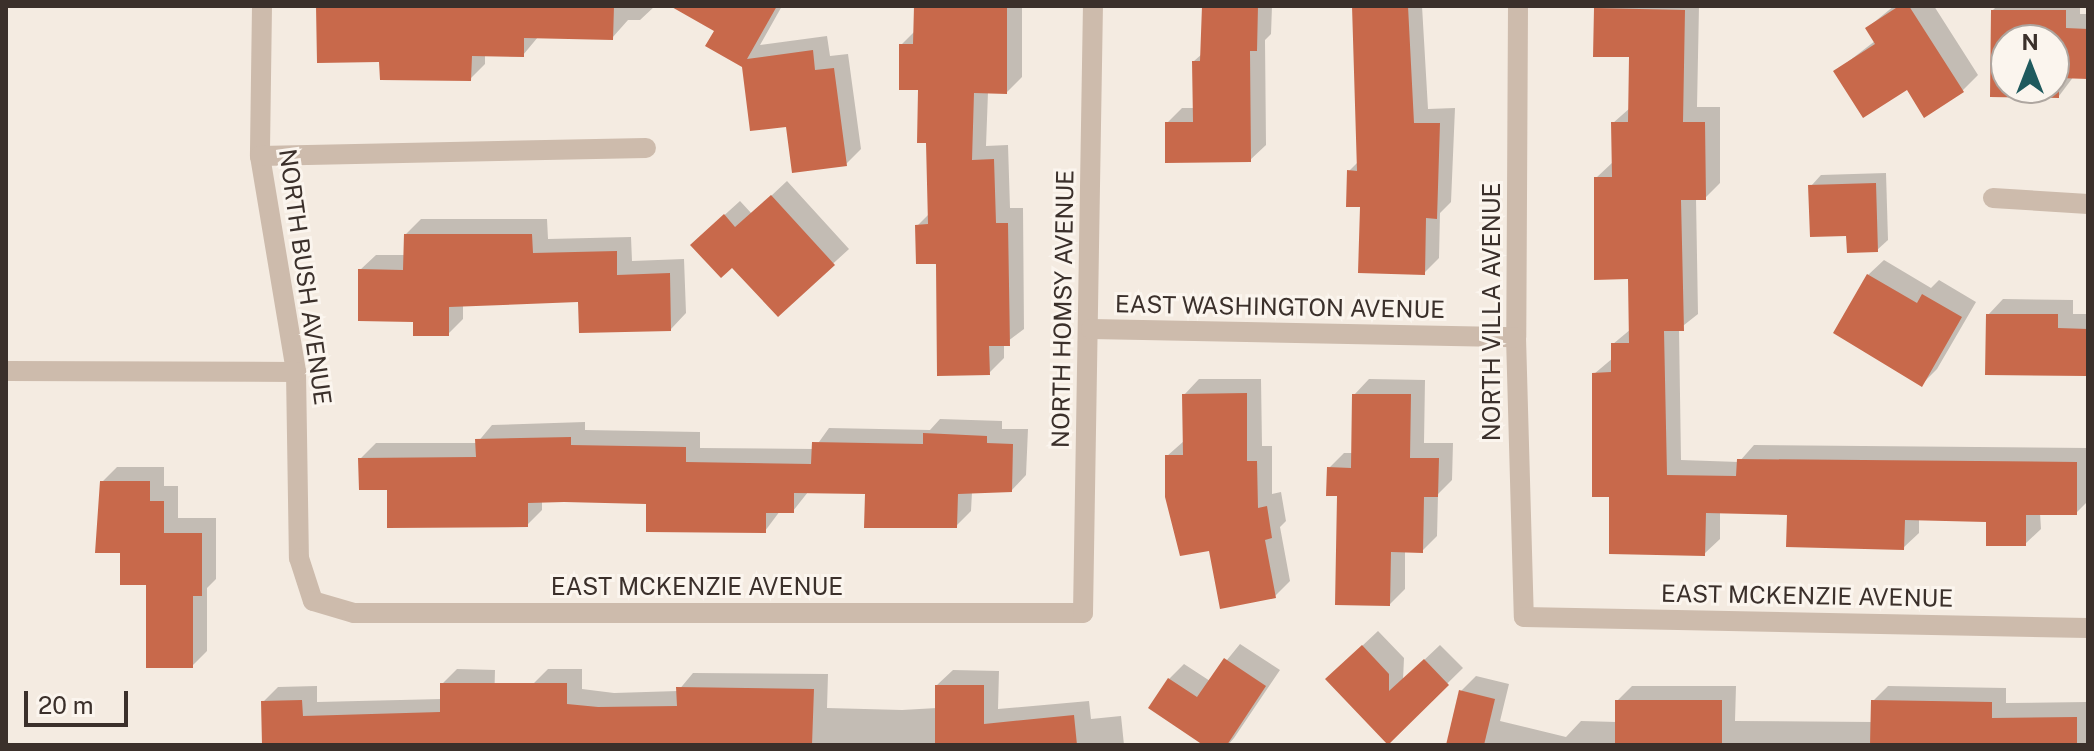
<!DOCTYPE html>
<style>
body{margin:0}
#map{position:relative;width:2094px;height:751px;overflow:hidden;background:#f4ebe1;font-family:"Public Sans",sans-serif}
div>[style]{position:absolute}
.shadow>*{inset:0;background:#0003}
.building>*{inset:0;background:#c8694b;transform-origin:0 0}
.minor>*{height:20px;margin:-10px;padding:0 10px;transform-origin:10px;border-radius:10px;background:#cdbbac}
span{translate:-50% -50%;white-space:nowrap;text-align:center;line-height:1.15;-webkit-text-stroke:6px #fbf5ee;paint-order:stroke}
.street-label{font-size:24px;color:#3b302b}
.frame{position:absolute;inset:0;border:8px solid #3b302b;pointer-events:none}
.north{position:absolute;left:1990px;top:24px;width:80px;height:80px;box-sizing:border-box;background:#fbf5ee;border:2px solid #aea6a0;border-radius:50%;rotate:0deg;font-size:22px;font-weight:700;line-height:32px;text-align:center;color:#3b302b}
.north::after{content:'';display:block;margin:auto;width:28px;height:36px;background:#1f5a5e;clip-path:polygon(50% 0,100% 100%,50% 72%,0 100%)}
.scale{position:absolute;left:24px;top:691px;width:104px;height:36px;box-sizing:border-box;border:4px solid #3b302b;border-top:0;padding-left:10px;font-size:24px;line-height:28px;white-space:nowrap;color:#3b302b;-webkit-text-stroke:6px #fbf5ee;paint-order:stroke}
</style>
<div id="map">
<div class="shadow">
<div style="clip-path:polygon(318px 6px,655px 6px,640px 20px,628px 20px,612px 38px,538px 37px,523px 55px,485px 54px,485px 64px,470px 79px,381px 60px)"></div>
<div style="clip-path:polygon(674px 6px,782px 6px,760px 45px,827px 36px,830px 56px,848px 54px,861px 149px,846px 164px,788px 125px,717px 30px)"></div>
<div style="clip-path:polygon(916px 6px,1022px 6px,1022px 77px,1007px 92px,988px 92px,986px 146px,1008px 145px,1010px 208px,1023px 208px,1024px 329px,1004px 344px,1004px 358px,989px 373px,917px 226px,930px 213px,928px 141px,920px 88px,901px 45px,915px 31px)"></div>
<div style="clip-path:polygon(1203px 6px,1272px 6px,1271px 34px,1265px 40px,1266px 145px,1250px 160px,1167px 123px,1182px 108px,1195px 108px,1194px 61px,1202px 54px)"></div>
<div style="clip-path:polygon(1356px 6px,1422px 6px,1428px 109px,1455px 108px,1451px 202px,1440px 213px,1439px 258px,1424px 273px,1362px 206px,1349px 171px,1359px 161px)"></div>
<div style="clip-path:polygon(1597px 6px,1699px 6px,1697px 107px,1720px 107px,1720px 183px,1705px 198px,1696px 198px,1698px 314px,1679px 329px,1681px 460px,1739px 462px,1754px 445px,2088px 448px,2088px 501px,2076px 513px,2040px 513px,2041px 529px,2025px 544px,1988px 520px,1919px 519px,1919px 533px,1903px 548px,1789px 513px,1720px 512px,1720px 539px,1704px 554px,1611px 495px,1594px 374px,1613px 358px,1613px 344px,1631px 329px,1630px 277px,1596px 178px,1613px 162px,1613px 123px,1630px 108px,1631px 55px,1595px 55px)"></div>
<div style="clip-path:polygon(1894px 6px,1934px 6px,1978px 75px,1963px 90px,1907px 87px,1836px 71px,1875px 41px,1867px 28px)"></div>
<div style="clip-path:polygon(evenodd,1997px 6px,2080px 6px,2080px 14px,2088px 14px,2088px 77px,2074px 76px,2059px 96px,1992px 95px,1993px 10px,1997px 6px,2006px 40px,2054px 40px,2054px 88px,2006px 88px,2006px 40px)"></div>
<div style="clip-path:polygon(1886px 173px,1888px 240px,1877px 250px,1848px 234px,1811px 186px,1821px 175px)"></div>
<div style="clip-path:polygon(787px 181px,849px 249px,778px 314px,708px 230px,740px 201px,752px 214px)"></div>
<div style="clip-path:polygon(421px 219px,547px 219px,548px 239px,631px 237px,632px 261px,684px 259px,686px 313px,671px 329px,580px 300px,463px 304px,463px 319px,448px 334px,415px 320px,360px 270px,376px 255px,406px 255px,406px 234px)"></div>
<div style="clip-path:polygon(1884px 260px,1931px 288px,1939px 280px,1976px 302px,1937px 369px,1922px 384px,1868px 275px)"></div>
<div style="clip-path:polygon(2003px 299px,2073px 300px,2073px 314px,2088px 314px,2088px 372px,1988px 315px)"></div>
<div style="clip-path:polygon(1199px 379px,1261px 379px,1262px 446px,1272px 446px,1272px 494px,1281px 492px,1286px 521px,1280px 527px,1290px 581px,1275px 596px,1211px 548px,1167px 456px,1184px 441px,1184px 395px)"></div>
<div style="clip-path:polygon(1369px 379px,1425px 380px,1424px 443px,1453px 443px,1452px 480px,1438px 494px,1437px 536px,1422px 551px,1405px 551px,1405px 589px,1390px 604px,1329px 468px,1344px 453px,1353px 453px,1354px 395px)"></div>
<div style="clip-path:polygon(940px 419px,1002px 421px,1002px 429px,1028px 429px,1026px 475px,1011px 491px,972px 492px,971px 511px,956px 526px,867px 492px,808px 492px,793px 511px,780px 511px,765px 531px,648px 502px,542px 501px,542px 510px,527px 525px,389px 488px,361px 458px,376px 443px,477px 443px,492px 425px,585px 422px,585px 430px,700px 432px,700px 448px,814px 449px,829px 428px,930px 430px)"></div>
<div style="clip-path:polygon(117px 467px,164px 467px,164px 486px,178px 486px,178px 518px,216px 518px,216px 579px,207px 588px,207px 651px,192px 666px,148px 583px,122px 551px,102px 482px)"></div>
<div style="clip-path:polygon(1378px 631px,1404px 658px,1403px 680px,1440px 645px,1463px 668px,1388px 742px,1343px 664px)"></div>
<div style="clip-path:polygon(1240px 644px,1280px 670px,1234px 738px,1228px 745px,1207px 745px,1169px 679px,1184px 664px,1210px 681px)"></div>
<div style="clip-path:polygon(457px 669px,495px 670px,493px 745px,264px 745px,263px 702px,278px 687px,317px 686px,317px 702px,442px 699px,442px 684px)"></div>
<div style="clip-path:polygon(548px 669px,582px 669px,582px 689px,614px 693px,678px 691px,693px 673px,828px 674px,827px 708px,902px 710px,937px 708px,937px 685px,953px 670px,999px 671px,998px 709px,1089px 701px,1091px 719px,1121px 716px,1124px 745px,533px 745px,533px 684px)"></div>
<div style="clip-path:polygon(1476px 676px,1509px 684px,1500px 721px,1566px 737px,1581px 721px,1616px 722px,1617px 701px,1632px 686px,1736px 686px,1735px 721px,1873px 722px,1873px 701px,1888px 686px,2006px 688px,2006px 703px,2088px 702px,2088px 745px,1448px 745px,1461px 691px)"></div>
</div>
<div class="building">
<div style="clip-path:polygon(316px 6px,614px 6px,613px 40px,524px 38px,524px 57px,472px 56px,471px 81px,380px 80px,379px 62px,317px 63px)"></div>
<div style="clip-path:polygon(670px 6px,777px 6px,747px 59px,813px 50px,815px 70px,834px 68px,847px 166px,792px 173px,786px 127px,750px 131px,742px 67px,705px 46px,714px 31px)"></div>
<div style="clip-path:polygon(914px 6px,1007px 6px,1007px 94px,974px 93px,972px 160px,994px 159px,996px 223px,1008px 223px,1010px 346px,989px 346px,990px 375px,937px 376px,936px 264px,916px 264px,915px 225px,928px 224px,926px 143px,917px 143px,918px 90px,899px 90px,899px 44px,913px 44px)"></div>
<div style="clip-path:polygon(1202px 6px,1258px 6px,1257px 51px,1250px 51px,1251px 162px,1165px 163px,1165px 122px,1193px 122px,1192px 61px,1200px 61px)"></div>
<div style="clip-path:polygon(1352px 6px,1408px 6px,1414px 123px,1440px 123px,1437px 219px,1426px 218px,1425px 275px,1358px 273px,1360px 207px,1346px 207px,1347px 170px,1357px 171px)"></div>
<div style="clip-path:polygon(1899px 6px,1909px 6px,1964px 92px,1924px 118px,1907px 90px,1863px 118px,1833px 71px,1875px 44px,1865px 28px)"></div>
<div style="clip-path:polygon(1594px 8px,1685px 10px,1683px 122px,1705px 122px,1706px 200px,1681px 200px,1684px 331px,1664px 331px,1667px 475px,1736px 476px,1737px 459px,2077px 462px,2077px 515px,2026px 515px,2026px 546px,1986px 546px,1986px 522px,1905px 520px,1904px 550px,1786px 547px,1787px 515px,1706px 513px,1705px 556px,1609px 554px,1609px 497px,1592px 497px,1592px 373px,1611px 372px,1611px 343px,1629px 343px,1628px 279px,1594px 280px,1594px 177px,1612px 177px,1611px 122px,1628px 122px,1629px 57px,1593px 57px)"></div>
<div style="clip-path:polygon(evenodd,1991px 10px,2066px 10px,2066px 28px,2088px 29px,2088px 79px,2059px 78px,2059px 98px,1990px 97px,1991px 10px,2006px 40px,2054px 40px,2054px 88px,2006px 88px,2006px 40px)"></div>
<div style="clip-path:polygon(1876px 183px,1878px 252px,1847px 253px,1846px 236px,1810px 237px,1808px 185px)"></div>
<div style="clip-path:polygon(771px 195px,835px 265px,778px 317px,732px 268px,721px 278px,690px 245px,724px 214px,735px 227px)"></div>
<div style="clip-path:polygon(404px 234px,532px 234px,533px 253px,617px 251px,617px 275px,670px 273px,671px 331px,579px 333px,578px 302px,449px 307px,449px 336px,413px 336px,413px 322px,358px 321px,358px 269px,403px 270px)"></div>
<div style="clip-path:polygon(1867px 274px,1917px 303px,1922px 294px,1962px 317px,1922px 387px,1833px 333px)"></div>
<div style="clip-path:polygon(1986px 314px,2058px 314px,2058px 328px,2088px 329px,2087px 376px,1985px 375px)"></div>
<div style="clip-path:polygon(1247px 393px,1247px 461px,1257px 461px,1258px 508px,1267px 506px,1272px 538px,1265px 540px,1276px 598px,1220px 609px,1209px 551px,1180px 556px,1165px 497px,1165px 455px,1183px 455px,1182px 394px)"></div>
<div style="clip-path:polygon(1352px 394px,1411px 394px,1410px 458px,1439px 458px,1438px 497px,1424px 497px,1423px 553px,1391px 552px,1390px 606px,1335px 605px,1337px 496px,1326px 496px,1327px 467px,1351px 468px)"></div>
<div style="clip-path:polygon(923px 433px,987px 436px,987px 443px,1013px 444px,1012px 492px,958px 494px,957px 528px,864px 528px,865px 494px,794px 493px,794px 513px,766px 513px,766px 533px,646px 532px,646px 504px,564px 502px,528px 503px,528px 527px,387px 528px,387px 490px,359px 490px,358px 458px,476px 457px,475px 439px,571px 437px,571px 445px,686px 447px,686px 462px,811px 464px,812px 442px,923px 444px)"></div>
<div style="clip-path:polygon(100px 481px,150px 481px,150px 501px,164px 501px,164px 533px,202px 533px,202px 596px,193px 596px,193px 668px,146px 668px,146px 585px,120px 585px,120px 553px,95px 553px)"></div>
<div style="clip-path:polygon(1362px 645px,1389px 674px,1389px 691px,1424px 659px,1449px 685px,1388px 745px,1325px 679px)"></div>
<div style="clip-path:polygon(1224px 658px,1266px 686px,1227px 745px,1203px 745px,1148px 708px,1168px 678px,1197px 697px)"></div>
<div style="clip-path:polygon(440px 683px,567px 683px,567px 704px,598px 707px,677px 706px,676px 687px,814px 689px,812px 745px,262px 745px,261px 701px,302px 700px,303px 716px,440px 712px)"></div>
<div style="clip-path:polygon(935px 685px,984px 685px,984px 724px,1074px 715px,1077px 745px,935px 745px)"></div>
<div style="clip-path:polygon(1459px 690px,1495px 699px,1484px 745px,1446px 745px)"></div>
<div style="left:1615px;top:700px;width:107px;height:45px"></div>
<div style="clip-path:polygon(1871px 700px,1992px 702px,1992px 718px,2077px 717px,2077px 745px,1870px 745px)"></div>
</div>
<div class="minor">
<div style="left:262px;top:6px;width:150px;rotate:90.8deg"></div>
<div style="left:260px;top:156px;width:219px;rotate:80.5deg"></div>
<div style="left:296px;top:372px;width:186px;rotate:89.1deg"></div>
<div style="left:299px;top:558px;width:45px;rotate:72deg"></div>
<div style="left:313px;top:601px;width:43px;rotate:16.3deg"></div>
<div style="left:354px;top:613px;width:729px"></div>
<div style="left:1083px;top:613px;width:607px;rotate:-89.06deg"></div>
<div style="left:1518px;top:6px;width:331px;rotate:90.3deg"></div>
<div style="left:1516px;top:337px;width:280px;rotate:88.4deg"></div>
<div style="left:1524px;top:617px;width:564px;rotate:1.12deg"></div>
<div style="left:260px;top:156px;width:386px;rotate:-1.2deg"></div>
<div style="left:1993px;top:198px;width:95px;rotate:3.6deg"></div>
<div style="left:1091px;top:329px;width:425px;rotate:1.1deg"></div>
<div style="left:6px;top:371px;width:290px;rotate:0.2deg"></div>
</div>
<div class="street-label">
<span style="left:305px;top:277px;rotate:82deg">NORTH BUSH AVENUE</span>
<span style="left:1280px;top:307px;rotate:1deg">EAST WASHINGTON AVENUE</span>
<span style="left:1063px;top:309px;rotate:-89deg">NORTH HOMSY AVENUE</span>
<span style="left:1492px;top:312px;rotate:-90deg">NORTH VILLA AVENUE</span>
<span style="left:697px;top:587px">EAST MCKENZIE AVENUE</span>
<span style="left:1807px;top:596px;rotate:1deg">EAST MCKENZIE AVENUE</span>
</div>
<div class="frame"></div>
<div class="north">N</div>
<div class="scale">20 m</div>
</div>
